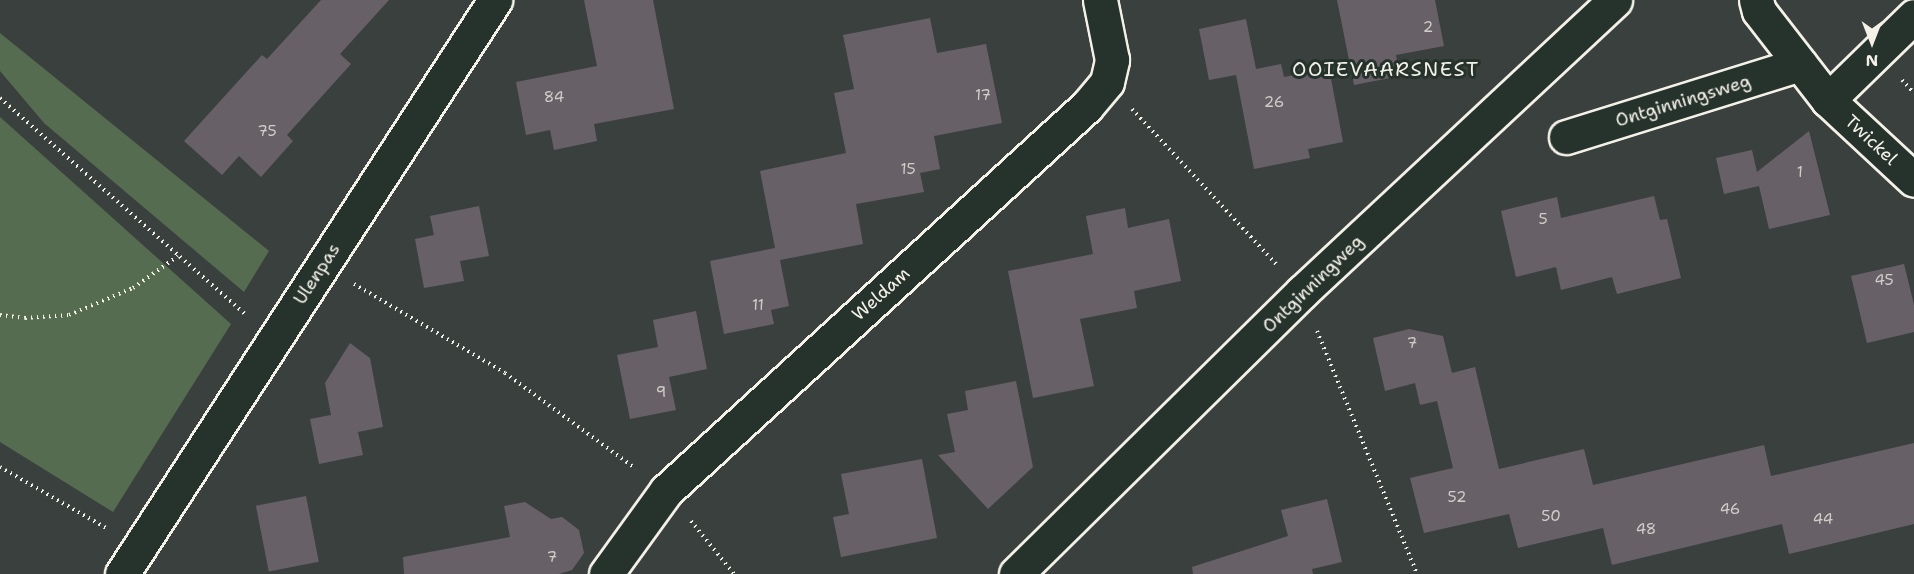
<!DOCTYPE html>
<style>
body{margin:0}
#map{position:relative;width:1914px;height:574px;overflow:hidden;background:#3a403e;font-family:"Shantell Sans",sans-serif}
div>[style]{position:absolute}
.green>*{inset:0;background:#556c51}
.building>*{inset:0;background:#686067;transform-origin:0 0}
.path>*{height:4px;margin-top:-2px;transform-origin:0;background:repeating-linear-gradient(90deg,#f4f1e8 0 1.5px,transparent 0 6px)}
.roads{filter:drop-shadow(2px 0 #f4f1e8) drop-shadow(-2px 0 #f4f1e8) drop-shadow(0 2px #f4f1e8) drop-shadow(0 -2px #f4f1e8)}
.minor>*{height:33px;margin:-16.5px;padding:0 16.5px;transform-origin:16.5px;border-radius:16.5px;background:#26332d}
span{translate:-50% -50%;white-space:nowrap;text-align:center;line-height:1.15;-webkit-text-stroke:6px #26332d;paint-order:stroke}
.number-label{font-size:15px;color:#d1cdc8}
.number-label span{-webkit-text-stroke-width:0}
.street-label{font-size:18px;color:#f4f1e8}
.neighbourhood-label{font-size:20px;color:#f4f1e8;letter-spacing:1.5px}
.north{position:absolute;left:1842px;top:12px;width:60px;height:60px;-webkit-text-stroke:4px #26332d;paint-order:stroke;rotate:180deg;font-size:16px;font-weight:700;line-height:24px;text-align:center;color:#f4f1e8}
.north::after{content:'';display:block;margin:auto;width:21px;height:27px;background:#f4f1e8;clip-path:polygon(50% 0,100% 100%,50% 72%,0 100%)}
</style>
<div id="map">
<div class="green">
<div style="clip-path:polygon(0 33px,269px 251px,244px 292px,44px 123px,0 71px)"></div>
<div style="clip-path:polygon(0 117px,231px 324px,113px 512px,0 442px)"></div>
</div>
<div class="building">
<div style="clip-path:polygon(321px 0,389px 0,340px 54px,351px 64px,287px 135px,293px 141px,261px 177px,239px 156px,222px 175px,184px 141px,262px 55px,267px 59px)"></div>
<div style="clip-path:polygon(584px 0,653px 0,674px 109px,594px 124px,597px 141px,554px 150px,550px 130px,526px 135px,516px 82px,597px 66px)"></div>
<div style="clip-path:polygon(1337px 0,1435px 0,1444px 46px,1396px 55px,1400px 76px,1354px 85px)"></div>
<div style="clip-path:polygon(930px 18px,937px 53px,986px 44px,1002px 123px,934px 136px,940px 169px,920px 173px,924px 192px,856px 204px,863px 244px,780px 260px,789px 306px,771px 310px,774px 324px,724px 334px,710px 261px,775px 248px,760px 171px,846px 153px,834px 93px,854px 89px,843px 35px)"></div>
<div style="clip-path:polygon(1246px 19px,1256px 69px,1281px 64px,1284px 77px,1329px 68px,1343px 142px,1308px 149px,1310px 158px,1254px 169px,1236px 75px,1209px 80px,1199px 29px)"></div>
<div style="clip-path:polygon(1809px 131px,1830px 215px,1769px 229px,1759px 186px,1724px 194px,1716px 158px,1752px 150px,1757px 172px)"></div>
<div style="clip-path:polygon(1654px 196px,1660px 220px,1667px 219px,1681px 278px,1617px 294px,1612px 277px,1561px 290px,1556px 267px,1516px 277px,1501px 211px,1557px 197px,1561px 218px)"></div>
<div style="clip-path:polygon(479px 206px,489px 256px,460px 261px,464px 281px,424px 288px,415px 239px,434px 235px,430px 216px)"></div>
<div style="clip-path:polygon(1125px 208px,1128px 228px,1169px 219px,1181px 281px,1134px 291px,1137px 308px,1080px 319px,1094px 386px,1033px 398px,1008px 271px,1093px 254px,1086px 216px)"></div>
<div style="clip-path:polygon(1904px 264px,1914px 305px,1914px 332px,1867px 343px,1851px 276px)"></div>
<div style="clip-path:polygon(696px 311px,707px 369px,669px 377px,676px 410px,630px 419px,617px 355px,658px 347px,653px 320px)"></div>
<div style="clip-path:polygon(1409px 329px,1443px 336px,1452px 373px,1475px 367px,1499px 469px,1584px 449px,1593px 485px,1764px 445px,1771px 476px,1914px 443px,1914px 524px,1789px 554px,1782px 524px,1612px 565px,1603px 528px,1518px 548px,1509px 514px,1424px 533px,1410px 478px,1453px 468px,1437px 401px,1420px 405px,1415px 383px,1385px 391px,1373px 338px)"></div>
<div style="clip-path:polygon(350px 343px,370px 358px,383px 427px,358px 432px,363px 455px,319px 464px,310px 419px,331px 415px,325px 383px)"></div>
<div style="clip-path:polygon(1016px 381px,1033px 467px,988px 509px,938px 455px,955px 452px,947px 414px,968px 410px,965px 391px)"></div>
<div style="clip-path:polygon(922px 459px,937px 538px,841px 557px,833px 517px,849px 514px,841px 474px)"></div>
<div style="left:306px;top:496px;width:67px;height:51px;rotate:79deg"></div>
<div style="clip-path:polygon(1327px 499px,1342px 562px,1312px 569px,1313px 574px,1193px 574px,1192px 567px,1288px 536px,1281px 510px)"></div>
<div style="clip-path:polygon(525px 502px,551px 519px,562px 517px,579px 530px,584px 553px,572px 570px,559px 574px,404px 574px,403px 557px,510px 537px,504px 506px)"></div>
</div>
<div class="path">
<div style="left:1902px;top:80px;width:18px;rotate:47deg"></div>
<div style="left:0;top:98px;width:327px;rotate:41.4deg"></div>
<div style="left:1132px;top:109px;width:212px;rotate:47.1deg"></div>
<div style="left:354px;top:284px;width:175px;rotate:30.5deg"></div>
<div style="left:505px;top:373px;width:162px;rotate:36.2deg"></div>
<div style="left:0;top:315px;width:25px;rotate:7deg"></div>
<div style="left:25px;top:318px;width:44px;rotate:-3.9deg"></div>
<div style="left:69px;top:315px;width:69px;rotate:-22.9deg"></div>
<div style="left:133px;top:288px;width:55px;rotate:-35.4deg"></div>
<div style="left:1317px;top:331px;width:263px;rotate:67.6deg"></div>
<div style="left:0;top:467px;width:122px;rotate:29.9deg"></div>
<div style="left:691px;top:521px;width:68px;rotate:50.9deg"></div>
</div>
<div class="roads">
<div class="minor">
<div style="left:1756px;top:0;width:11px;rotate:75deg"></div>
<div style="left:1759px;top:11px;width:113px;rotate:52.2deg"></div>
<div style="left:1828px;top:100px;width:117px;rotate:42.9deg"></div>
<div style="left:1828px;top:100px;width:120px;rotate:-44.3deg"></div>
<div style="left:1566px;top:137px;width:245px;rotate:-17.3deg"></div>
<div style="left:122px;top:574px;width:685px;rotate:-56.98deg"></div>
<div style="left:606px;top:574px;width:102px;rotate:-54.1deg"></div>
<div style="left:666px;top:491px;width:570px;rotate:-42.44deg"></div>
<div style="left:1087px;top:106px;width:31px;rotate:-50deg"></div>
<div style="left:1107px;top:82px;width:23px;rotate:-77deg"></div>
<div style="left:1112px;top:60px;width:61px;rotate:-101.3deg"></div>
<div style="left:1016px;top:574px;width:402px;rotate:-44.6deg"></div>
<div style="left:1302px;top:292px;width:428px;rotate:-43deg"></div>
</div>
</div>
<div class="number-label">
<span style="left:1428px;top:28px">2</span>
<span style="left:983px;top:96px">17</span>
<span style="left:554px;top:98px">84</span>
<span style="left:1274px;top:103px">26</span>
<span style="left:267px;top:132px">75</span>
<span style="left:908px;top:170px">15</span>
<span style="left:1800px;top:173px">1</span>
<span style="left:1543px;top:220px">5</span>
<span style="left:1884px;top:281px">45</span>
<span style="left:758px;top:306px">11</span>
<span style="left:1412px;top:344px">7</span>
<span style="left:661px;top:393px">9</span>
<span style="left:1457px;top:498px">52</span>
<span style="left:1730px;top:510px">46</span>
<span style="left:1551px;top:517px">50</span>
<span style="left:1823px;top:520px">44</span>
<span style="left:1646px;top:530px">48</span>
<span style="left:552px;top:558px">7</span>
</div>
<div class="street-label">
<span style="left:1683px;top:101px;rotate:-17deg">Ontginningsweg</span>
<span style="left:1871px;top:140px;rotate:43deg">Twickel</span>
<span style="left:317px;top:274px;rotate:-57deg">Ulenpas</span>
<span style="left:1313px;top:284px;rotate:-44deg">Ontginningweg</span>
<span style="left:881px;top:294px;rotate:-42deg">Weldam</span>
</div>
<div class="neighbourhood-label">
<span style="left:1386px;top:69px">OOIEVAARSNEST</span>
</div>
<div class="north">N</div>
</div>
